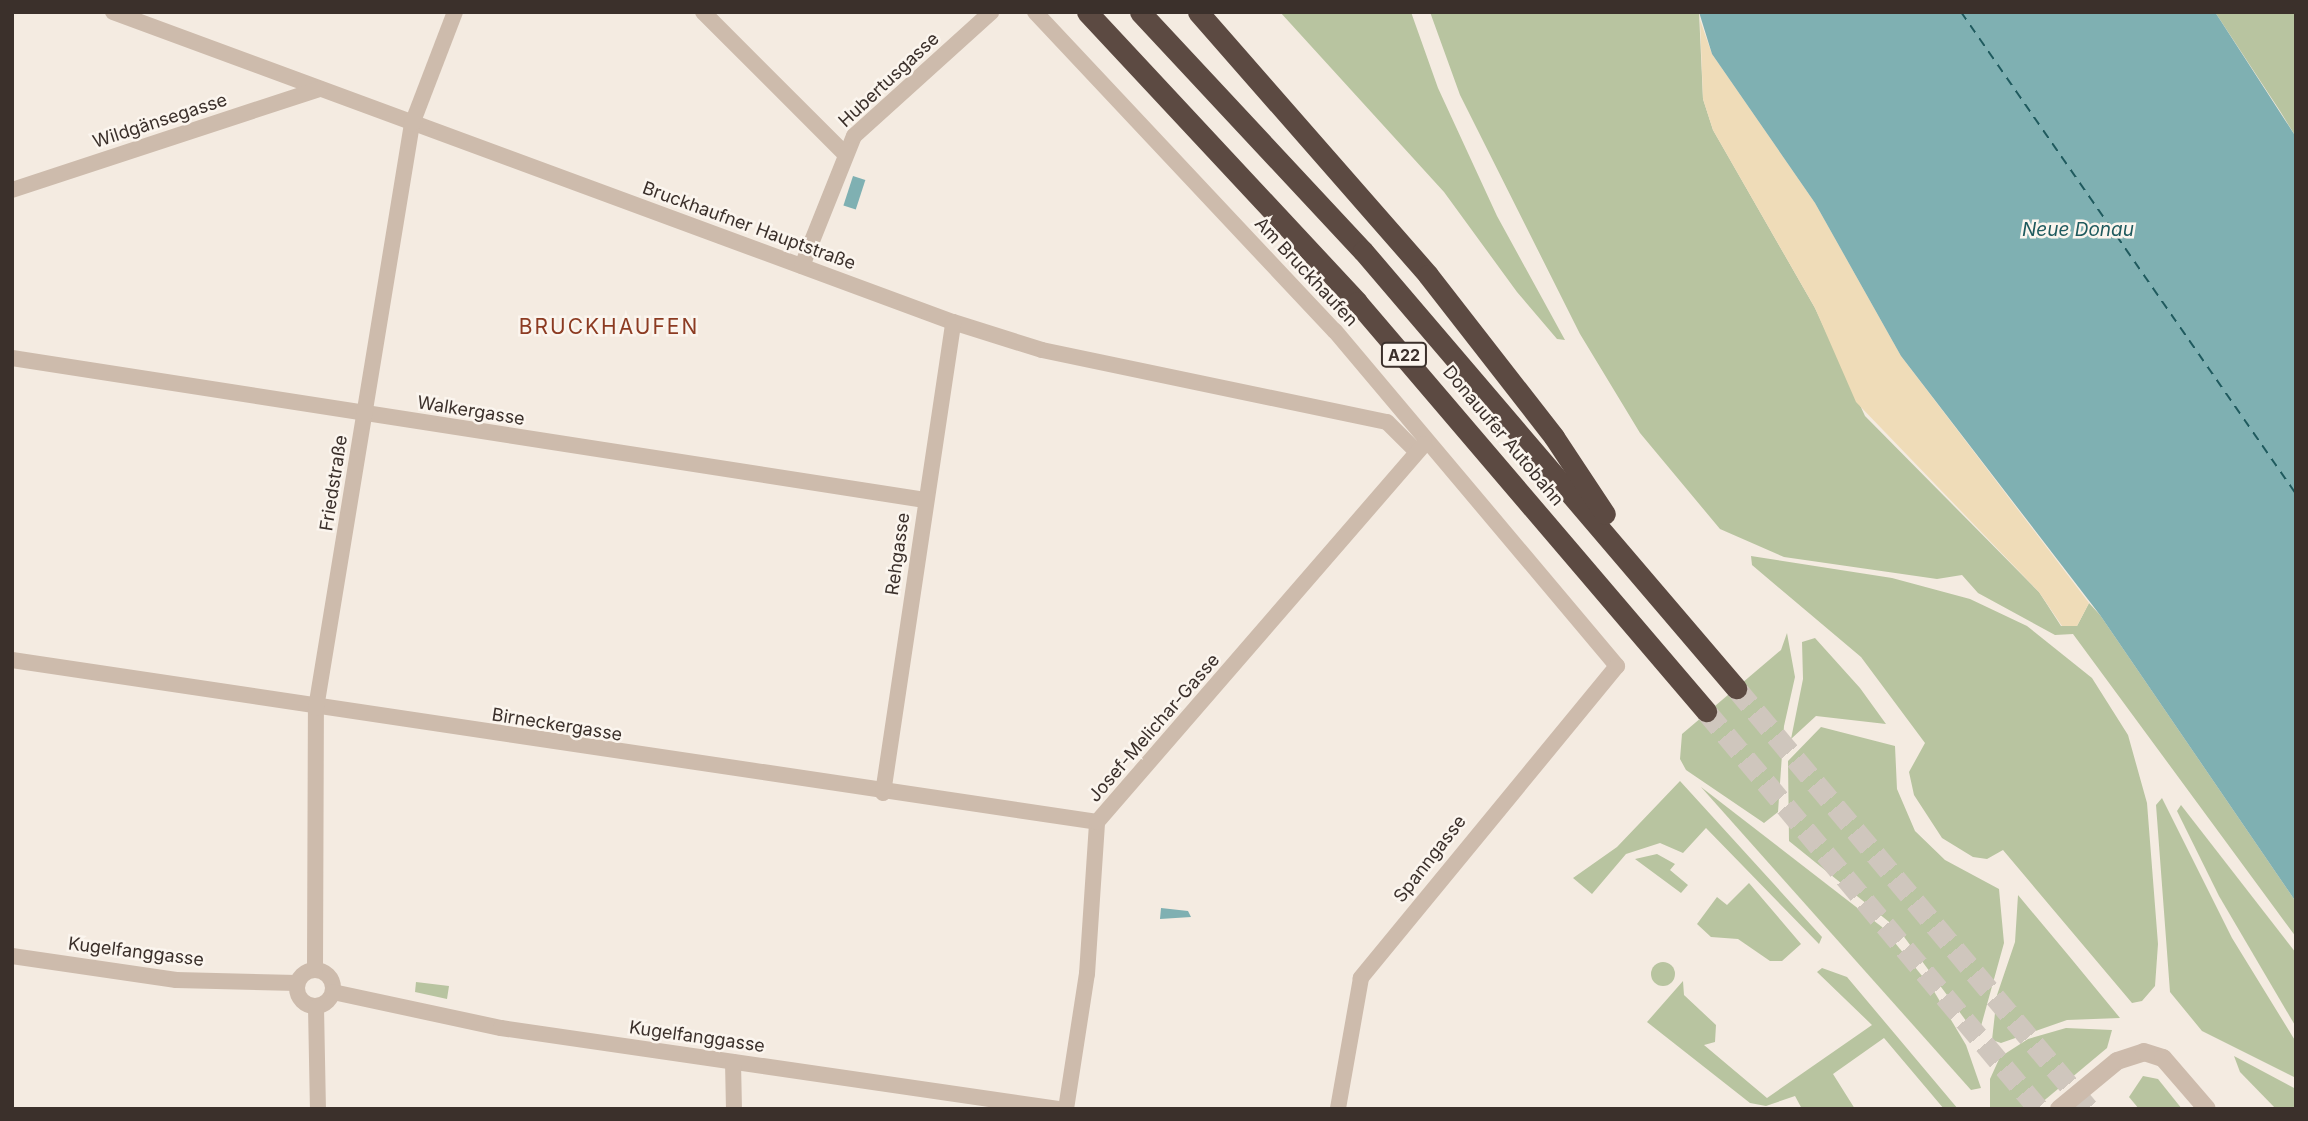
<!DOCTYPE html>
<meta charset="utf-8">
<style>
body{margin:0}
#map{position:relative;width:2308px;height:1121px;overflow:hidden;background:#f4ebe1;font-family:Inter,sans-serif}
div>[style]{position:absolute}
.green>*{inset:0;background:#b8c4a0}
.round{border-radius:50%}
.sand>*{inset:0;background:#efdcb8}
.water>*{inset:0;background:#7fb0b2;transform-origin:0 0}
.ferry>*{height:2px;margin-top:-1px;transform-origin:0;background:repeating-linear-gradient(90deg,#1f5a5e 0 9px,transparent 0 16px)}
.motorway-tunnel>*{height:21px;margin-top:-10.5px;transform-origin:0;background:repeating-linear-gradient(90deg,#cfc6bd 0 21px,transparent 0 31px)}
.minor>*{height:16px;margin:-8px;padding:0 8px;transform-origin:8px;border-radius:8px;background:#cdbbac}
.minor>.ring{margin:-8px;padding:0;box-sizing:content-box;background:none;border:16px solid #cdbbac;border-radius:50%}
.tertiary>*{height:18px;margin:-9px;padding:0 9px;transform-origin:9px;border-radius:9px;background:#cdbbac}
.motorway>*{height:21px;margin:-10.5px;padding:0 10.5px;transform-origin:10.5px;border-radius:10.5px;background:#5c4a42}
span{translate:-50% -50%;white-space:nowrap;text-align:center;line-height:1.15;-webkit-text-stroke:5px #fbf5ee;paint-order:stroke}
.shield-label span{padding:2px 5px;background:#fbf5ee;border:2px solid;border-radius:5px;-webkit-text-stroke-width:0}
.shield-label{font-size:16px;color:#3b302b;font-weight:700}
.street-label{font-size:18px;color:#3b302b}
.water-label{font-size:19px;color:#1f5a5e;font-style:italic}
.quarter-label{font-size:21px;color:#8c3b22;letter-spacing:2px}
.frame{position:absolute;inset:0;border:14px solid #3b302b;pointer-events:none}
</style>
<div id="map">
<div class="green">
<div style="clip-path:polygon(1280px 12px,1411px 12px,1438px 88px,1497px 216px,1565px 340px,1557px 339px,1517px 292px,1444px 192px)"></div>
<div style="clip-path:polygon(1430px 12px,1699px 12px,1703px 99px,1713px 130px,1815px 308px,1865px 416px,2039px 592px,2061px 626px,2077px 626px,2089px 603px,2100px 615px,2296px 902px,2296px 937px,2073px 634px,2055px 635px,1978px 593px,1962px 575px,1937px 579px,1784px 557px,1720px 529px,1640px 433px,1580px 334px,1460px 95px)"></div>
<div style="clip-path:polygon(2215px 12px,2296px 12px,2296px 137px,2280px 111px)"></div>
<div style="clip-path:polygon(1751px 556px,1892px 578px,1970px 599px,2027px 626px,2092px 678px,2128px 735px,2147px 803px,2158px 944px,2155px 986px,2142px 1001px,2132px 1003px,2003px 850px,1987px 859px,1973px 857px,1942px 838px,1914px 795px,1909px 772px,1925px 743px,1861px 657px,1752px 565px)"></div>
<div style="clip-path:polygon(1787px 633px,1795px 677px,1784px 726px,1778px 812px,1764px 823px,1686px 770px,1680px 759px,1682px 734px,1781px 650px)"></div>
<div style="clip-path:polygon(1815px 638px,1860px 688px,1886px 724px,1816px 716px,1791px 739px,1803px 679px,1802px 642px)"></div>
<div style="clip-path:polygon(1821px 727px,1895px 746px,1897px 789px,1915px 831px,1945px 860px,1999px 889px,2004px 943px,1978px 1037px,1899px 930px,1789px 841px,1788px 761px)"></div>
<div style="clip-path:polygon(1680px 781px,1822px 937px,1819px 944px,1706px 828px,1683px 853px,1660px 843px,1626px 854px,1592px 894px,1573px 878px,1617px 847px)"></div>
<div style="clip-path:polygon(1701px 787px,1882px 927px,1932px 988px,1966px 1045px,1981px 1088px,1971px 1090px)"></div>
<div style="clip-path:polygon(2162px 798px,2232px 938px,2296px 1042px,2296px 1078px,2202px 1031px,2170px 992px,2156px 805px)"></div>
<div style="clip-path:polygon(2181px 805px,2296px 953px,2296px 1027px,2219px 896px,2177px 811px)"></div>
<div style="clip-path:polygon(1657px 854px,1675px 864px,1670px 870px,1688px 885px,1681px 893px,1635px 859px)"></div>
<div style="clip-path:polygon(1749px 883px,1801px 944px,1782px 961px,1770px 961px,1738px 939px,1711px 937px,1697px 924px,1717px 897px,1727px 905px)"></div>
<div style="clip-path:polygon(2018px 895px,2069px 956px,2120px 1018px,2067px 1020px,2001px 1043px,1992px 1040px,1997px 995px,2015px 942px)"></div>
<div class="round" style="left:1651px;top:962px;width:24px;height:24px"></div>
<div style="clip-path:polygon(1822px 968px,1847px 977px,1958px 1109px,1944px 1109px,1884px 1038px,1833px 1074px,1855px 1109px,1802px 1109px,1795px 1096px,1766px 1106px,1750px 1103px,1647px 1022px,1683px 981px,1684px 995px,1716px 1025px,1715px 1042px,1704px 1045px,1767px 1098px,1872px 1025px,1817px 972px)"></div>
<div style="clip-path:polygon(416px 982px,449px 986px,447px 999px,415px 992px)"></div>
<div style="clip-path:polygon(2066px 1028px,2112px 1030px,2107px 1048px,2034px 1109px,1990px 1109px,1990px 1079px,2000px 1057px,2028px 1039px)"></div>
<div style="clip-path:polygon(2234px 1056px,2296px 1089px,2296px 1109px,2276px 1109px,2240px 1072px)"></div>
<div style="clip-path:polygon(2143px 1076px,2158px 1079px,2182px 1109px,2139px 1109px,2129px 1097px)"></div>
</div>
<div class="sand">
<div style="clip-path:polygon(1700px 20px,1712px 54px,1815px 203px,1901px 356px,2089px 603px,2077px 626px,2062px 626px,2039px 592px,1856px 402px,1815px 308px,1713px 130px,1703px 99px)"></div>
</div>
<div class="water">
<div style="clip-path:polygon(1699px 12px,2215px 12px,2296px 137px,2296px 902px,2100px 615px,1901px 356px,1815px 203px,1712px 54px)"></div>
<div style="left:853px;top:176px;width:13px;height:31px;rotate:18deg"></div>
<div style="clip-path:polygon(1161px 908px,1188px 911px,1191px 917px,1160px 919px)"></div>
</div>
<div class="ferry">
<div style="left:1961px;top:12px;width:587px;rotate:55.2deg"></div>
</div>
<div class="motorway-tunnel">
<div style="left:1736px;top:688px;width:549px;rotate:50.02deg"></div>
<div style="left:1706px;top:711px;width:519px;rotate:50.08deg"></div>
</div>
<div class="minor">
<div style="left:113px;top:12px;width:895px;rotate:20.26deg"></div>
<div style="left:953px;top:322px;width:93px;rotate:17.5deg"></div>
<div style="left:1042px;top:350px;width:352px;rotate:11.8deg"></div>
<div style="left:1387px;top:422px;width:42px;rotate:45deg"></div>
<div style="left:703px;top:12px;width:198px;rotate:45deg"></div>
<div style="left:1035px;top:12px;width:438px;rotate:46.8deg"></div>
<div style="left:1335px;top:331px;width:438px;rotate:49.9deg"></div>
<div style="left:1617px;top:666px;width:404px;rotate:129.4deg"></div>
<div style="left:1361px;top:978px;width:133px;rotate:100deg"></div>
<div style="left:12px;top:190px;width:324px;rotate:-18.2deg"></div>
<div style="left:802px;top:266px;width:140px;rotate:-68.2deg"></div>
<div style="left:854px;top:136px;width:185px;rotate:-42.1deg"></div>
<div style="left:12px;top:358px;width:924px;rotate:8.84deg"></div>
<div style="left:12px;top:660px;width:1097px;rotate:8.49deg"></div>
<div style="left:883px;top:793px;width:476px;rotate:-81.5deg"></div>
<div style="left:12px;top:956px;width:166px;rotate:8.3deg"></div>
<div style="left:176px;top:980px;width:121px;rotate:1.4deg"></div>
<div class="ring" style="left:297px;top:970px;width:20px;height:20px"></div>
<div style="left:315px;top:970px;width:262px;rotate:-89.8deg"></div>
<div style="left:316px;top:708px;width:592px;rotate:-80.67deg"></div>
<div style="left:412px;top:124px;width:120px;rotate:-69deg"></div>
<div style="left:333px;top:992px;width:172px;rotate:12.1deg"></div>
<div style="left:501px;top:1028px;width:563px;rotate:8.27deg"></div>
<div style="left:316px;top:1007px;width:102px;rotate:88.9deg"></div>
<div style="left:733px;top:1062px;width:47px;rotate:88.8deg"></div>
<div style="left:1066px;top:1109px;width:137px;rotate:-81.2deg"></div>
<div style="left:1087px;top:974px;width:152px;rotate:-86.2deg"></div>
<div style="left:1097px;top:822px;width:500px;rotate:-49.1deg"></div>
</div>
<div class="tertiary">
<div style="left:2059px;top:1109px;width:75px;rotate:-39.6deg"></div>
<div style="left:2117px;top:1061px;width:28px;rotate:-18deg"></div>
<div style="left:2144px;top:1052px;width:20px;rotate:18deg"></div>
<div style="left:2163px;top:1058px;width:67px;rotate:49.2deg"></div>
</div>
<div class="motorway">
<div style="left:1087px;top:12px;width:396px;rotate:47deg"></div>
<div style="left:1357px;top:302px;width:538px;rotate:49.53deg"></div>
<div style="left:1140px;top:12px;width:327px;rotate:47deg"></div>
<div style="left:1363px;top:251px;width:575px;rotate:49.52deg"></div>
<div style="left:1198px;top:12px;width:349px;rotate:48.8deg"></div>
<div style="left:1428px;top:275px;width:205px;rotate:52.1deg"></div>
<div style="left:1554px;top:437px;width:92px;rotate:56.5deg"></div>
</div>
<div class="shield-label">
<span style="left:1404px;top:355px">A22</span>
</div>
<div class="street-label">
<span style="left:889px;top:80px;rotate:-43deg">Hubertusgasse</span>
<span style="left:160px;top:121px;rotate:-18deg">Wildgänsegasse</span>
<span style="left:749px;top:226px;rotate:20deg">Bruckhaufner Hauptstraße</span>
<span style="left:1306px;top:272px;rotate:47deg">Am Bruckhaufen</span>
<span style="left:471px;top:411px;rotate:9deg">Walkergasse</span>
<span style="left:1503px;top:436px;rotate:50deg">Donauufer Autobahn</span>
<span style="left:334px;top:483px;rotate:-81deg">Friedstraße</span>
<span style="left:898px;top:554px;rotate:-82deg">Rehgasse</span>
<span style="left:557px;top:725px;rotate:9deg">Birneckergasse</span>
<span style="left:1154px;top:728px;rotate:-49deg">Josef-Melichar-Gasse</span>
<span style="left:1430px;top:859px;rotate:-52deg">Spanngasse</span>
<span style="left:136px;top:952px;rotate:7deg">Kugelfanggasse</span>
<span style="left:697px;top:1037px;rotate:8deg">Kugelfanggasse</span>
</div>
<div class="water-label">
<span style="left:2078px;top:230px">Neue Donau</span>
</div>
<div class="quarter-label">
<span style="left:609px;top:327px">BRUCKHAUFEN</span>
</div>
<div class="frame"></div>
</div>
